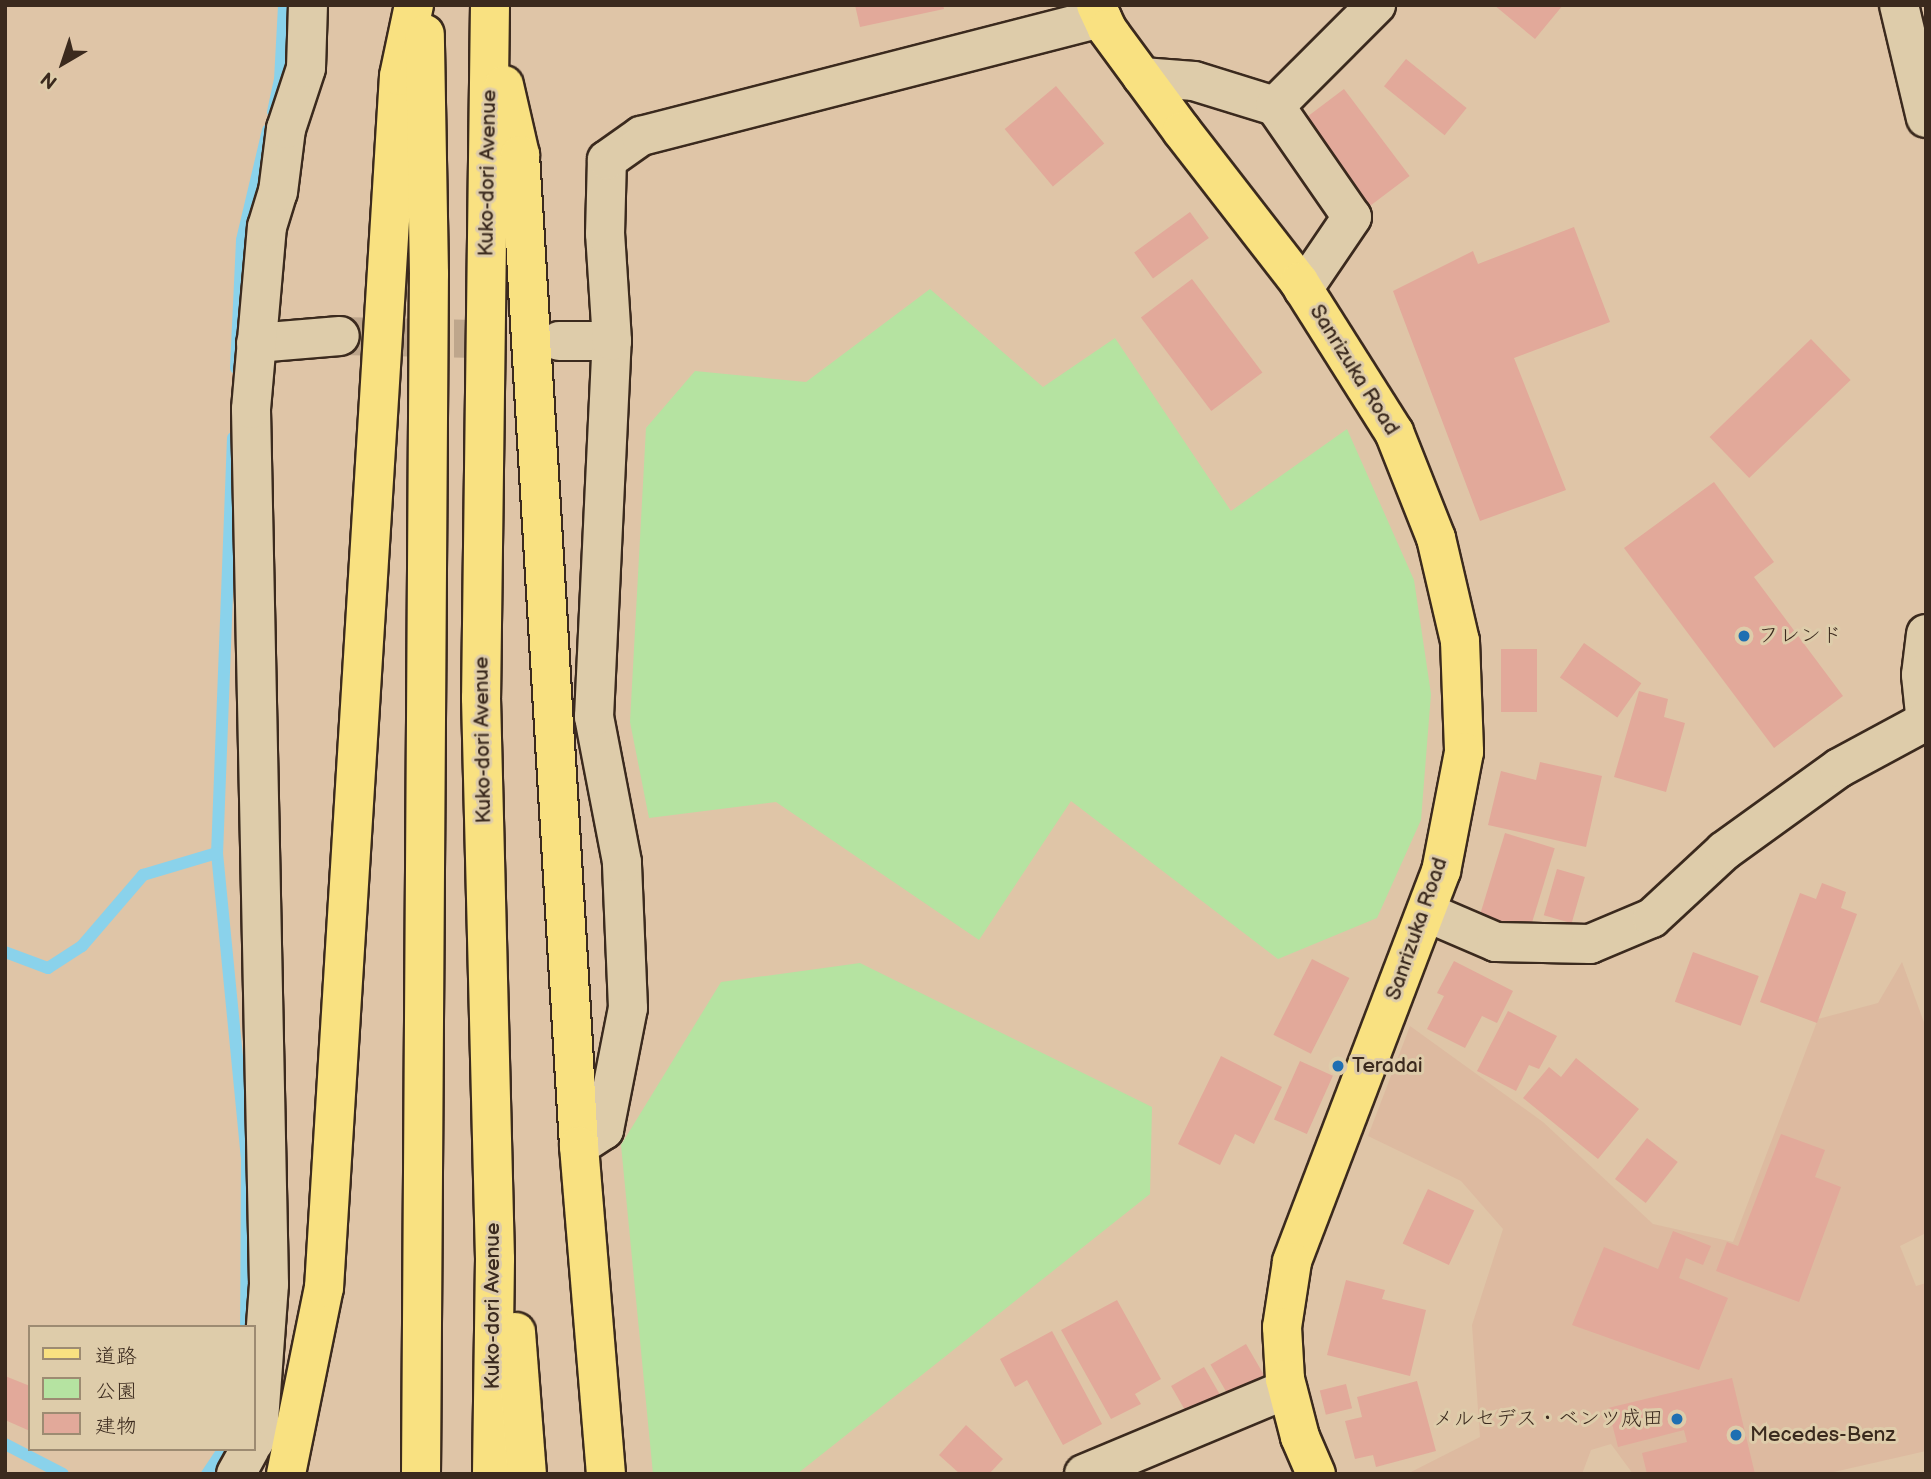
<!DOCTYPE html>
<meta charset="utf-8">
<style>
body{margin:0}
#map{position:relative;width:1931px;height:1479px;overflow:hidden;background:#dfc5a7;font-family:"Balsamiq Sans","Klee One",sans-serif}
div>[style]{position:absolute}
.built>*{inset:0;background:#ddbaa0}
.green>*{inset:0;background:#b5e3a1}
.stream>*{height:12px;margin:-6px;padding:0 6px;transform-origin:6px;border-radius:6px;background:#8ad2eb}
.building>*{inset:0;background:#e2a99a;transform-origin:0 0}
.minor-tunnel>*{height:38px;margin-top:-19px;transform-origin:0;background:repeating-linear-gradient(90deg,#bea68c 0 38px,transparent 0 57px)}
.roads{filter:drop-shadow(2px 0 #3b2a1e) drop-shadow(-2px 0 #3b2a1e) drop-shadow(0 2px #3b2a1e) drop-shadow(0 -2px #3b2a1e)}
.minor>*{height:38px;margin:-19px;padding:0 19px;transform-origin:19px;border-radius:19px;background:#deccaa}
.major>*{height:38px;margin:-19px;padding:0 19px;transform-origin:19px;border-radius:19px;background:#f9e181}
.highway>*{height:38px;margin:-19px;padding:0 19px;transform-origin:19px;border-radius:19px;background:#f9e181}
.dots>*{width:19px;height:19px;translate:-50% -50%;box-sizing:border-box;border:4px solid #deccaa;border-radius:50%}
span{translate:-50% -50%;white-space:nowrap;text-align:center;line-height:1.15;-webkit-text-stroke:6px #deccaa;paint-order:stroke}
.street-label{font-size:21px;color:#3b2a1e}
.poi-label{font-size:21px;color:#3b2a1e}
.left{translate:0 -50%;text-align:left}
.right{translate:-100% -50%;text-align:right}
.frame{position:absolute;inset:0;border:7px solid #3b2a1e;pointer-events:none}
.legend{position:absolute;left:28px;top:1325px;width:228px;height:126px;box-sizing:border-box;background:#deccaa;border:2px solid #9d8b72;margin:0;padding:9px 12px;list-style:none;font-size:21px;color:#3b2a1e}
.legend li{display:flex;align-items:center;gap:14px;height:35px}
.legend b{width:35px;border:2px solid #9d8b72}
.north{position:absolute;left:28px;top:28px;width:70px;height:70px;-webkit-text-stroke:5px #deccaa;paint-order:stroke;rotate:219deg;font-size:19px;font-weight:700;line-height:28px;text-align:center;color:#3b2a1e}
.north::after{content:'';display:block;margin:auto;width:24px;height:32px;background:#3b2a1e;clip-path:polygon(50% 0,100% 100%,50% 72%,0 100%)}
</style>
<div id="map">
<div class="built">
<div style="clip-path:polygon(1902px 962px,1926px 1028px,1926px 1233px,1900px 1246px,1916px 1286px,1926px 1283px,1926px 1451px,1825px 1474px,1633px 1474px,1611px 1444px,1591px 1450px,1582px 1474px,1407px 1474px,1480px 1437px,1472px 1325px,1503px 1229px,1461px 1181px,1368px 1136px,1410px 1026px,1543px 1122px,1653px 1224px,1733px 1242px,1818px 1019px,1878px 1003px)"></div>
</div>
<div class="green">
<div style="clip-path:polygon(930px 289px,1043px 387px,1115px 338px,1231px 511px,1347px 429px,1414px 580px,1431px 694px,1421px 820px,1377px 918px,1278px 959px,1071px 801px,979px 940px,776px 802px,649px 818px,630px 722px,646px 428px,695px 371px,806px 382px)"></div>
<div style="clip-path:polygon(860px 963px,1152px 1107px,1150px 1194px,797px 1474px,653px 1474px,621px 1145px,721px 982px)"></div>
</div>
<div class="stream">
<div style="left:273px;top:112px;width:33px;rotate:-78deg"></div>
<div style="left:280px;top:80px;width:75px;rotate:-86.9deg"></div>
<div style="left:236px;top:368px;width:128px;rotate:-87.3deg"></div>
<div style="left:242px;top:240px;width:113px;rotate:-76.7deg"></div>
<div style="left:233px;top:438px;width:415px;rotate:92.2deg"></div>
<div style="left:217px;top:853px;width:305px;rotate:84.4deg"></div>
<div style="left:247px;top:1157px;width:170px;rotate:90.3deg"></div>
<div style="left:5px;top:952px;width:46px;rotate:20.4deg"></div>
<div style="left:48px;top:968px;width:40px;rotate:-32.9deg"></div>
<div style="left:82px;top:946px;width:94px;rotate:-49.3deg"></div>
<div style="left:143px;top:875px;width:77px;rotate:-16.6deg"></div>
<div style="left:5px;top:1444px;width:65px;rotate:27.3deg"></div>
<div style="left:207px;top:1474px;width:30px;rotate:-56deg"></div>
</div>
<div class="building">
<div style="clip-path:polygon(855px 5px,943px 5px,944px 9px,860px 27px)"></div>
<div style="clip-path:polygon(1494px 5px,1563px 5px,1535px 39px)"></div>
<div style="left:1406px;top:59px;width:78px;height:35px;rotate:39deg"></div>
<div style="left:1056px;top:86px;width:75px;height:67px;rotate:50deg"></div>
<div style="left:1344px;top:89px;width:109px;height:51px;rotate:53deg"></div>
<div style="left:1190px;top:212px;width:32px;height:69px;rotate:54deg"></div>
<div style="clip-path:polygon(1574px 227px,1610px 322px,1514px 358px,1566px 490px,1480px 521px,1393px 291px,1473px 251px,1478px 264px)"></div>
<div style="left:1192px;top:279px;width:117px;height:64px;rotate:53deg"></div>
<div style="left:1811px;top:339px;width:57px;height:141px;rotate:46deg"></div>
<div style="clip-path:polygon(1714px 482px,1774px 562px,1754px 577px,1843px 696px,1774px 748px,1624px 548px)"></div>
<div style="left:1584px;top:643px;width:70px;height:42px;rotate:35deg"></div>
<div style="left:1501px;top:649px;width:36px;height:63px"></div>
<div style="clip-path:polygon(1639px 691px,1668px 699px,1664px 717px,1685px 723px,1666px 792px,1614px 777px)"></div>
<div style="clip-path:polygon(1540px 762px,1602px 776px,1586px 847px,1488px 825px,1501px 771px,1536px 780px)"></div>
<div style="left:1505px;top:833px;width:52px;height:86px;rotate:17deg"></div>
<div style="left:1557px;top:869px;width:29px;height:48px;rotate:16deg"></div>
<div style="clip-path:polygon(1822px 883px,1846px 892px,1841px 908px,1857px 914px,1817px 1023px,1760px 1002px,1800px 893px,1816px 899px)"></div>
<div style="left:1693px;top:952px;width:70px;height:53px;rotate:20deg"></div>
<div style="left:1312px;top:959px;width:42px;height:85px;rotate:27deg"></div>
<div style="clip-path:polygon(1454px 961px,1513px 991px,1497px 1023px,1482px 1016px,1465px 1048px,1427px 1029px,1444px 996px,1437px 993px)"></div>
<div style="clip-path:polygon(1508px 1011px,1557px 1036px,1539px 1069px,1529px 1065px,1516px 1091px,1477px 1071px)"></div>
<div style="clip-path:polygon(1221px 1056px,1282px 1087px,1254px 1144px,1235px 1134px,1220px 1165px,1178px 1144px)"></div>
<div style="clip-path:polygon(1576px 1058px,1639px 1109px,1598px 1159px,1523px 1098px,1549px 1067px,1561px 1077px)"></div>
<div style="left:1300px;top:1061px;width:36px;height:64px;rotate:24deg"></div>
<div style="clip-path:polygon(1781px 1134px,1825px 1150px,1815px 1177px,1841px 1187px,1799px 1302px,1716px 1271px,1727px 1242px,1738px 1246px)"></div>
<div style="left:1647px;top:1138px;width:39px;height:52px;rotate:38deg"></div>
<div style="left:1428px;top:1189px;width:51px;height:60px;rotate:25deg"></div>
<div style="clip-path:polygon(1673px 1231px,1711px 1246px,1703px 1265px,1686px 1258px,1679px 1278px,1728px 1298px,1699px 1370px,1572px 1325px,1604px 1247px,1658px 1269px)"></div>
<div style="clip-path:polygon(1346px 1280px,1385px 1290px,1382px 1299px,1426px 1310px,1410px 1376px,1327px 1355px)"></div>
<div style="clip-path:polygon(1117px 1300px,1161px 1379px,1135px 1394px,1141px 1404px,1111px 1419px,1061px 1330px)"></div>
<div style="clip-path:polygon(1052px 1331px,1102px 1424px,1063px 1445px,1027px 1380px,1015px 1387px,1000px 1359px)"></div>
<div style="left:1246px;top:1344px;width:39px;height:41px;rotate:60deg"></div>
<div style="left:1204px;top:1367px;width:34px;height:38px;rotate:60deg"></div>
<div style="clip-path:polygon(5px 1376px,30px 1386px,30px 1431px,5px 1420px)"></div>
<div style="clip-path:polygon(1732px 1378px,1755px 1474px,1647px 1474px,1642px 1453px,1687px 1442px,1684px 1430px,1618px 1447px,1608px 1408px)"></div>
<div style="clip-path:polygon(1417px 1381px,1436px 1451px,1376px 1467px,1373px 1455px,1355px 1459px,1345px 1421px,1362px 1417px,1357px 1397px)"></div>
<div style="left:1346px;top:1384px;width:25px;height:27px;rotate:76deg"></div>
<div style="clip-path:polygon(966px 1425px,1003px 1459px,989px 1474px,960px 1474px,939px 1455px)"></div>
</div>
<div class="minor-tunnel">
<div style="left:340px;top:336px;width:219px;rotate:1.3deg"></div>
</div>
<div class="roads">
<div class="minor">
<div style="left:1899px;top:5px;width:116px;rotate:76.6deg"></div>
<div style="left:1142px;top:77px;width:52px;rotate:4.4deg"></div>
<div style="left:1194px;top:81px;width:85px;rotate:17.2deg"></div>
<div style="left:1275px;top:106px;width:135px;rotate:55.3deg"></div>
<div style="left:1352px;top:217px;width:87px;rotate:124.2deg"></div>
<div style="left:1275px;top:106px;width:143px;rotate:-45deg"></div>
<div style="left:559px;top:341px;width:53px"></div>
<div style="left:256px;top:343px;width:84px;rotate:-4.8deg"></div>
<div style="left:1926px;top:634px;width:41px;rotate:97deg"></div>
<div style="left:1921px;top:675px;width:48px;rotate:84.1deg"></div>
<div style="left:1426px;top:912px;width:76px;rotate:23.2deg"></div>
<div style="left:1496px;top:942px;width:94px;rotate:1.2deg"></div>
<div style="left:1590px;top:944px;width:67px;rotate:-22.8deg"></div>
<div style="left:1652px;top:918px;width:98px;rotate:-42.9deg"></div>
<div style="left:1724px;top:851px;width:142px;rotate:-35.8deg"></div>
<div style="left:1839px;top:768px;width:99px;rotate:-28.4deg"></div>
<div style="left:579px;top:1146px;width:30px;rotate:-33deg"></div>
<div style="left:604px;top:1130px;width:124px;rotate:-78.9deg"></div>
<div style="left:628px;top:1008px;width:146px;rotate:-92.4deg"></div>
<div style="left:622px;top:862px;width:148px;rotate:-100.9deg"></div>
<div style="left:594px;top:717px;width:376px;rotate:-87.3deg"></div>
<div style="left:612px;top:341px;width:107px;rotate:-93.7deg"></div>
<div style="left:605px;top:234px;width:74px;rotate:-88.5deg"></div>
<div style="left:607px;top:160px;width:42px;rotate:-35.2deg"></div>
<div style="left:641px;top:136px;width:476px;rotate:-14.4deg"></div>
<div style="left:254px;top:1442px;width:9px;rotate:-63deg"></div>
<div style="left:258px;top:1434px;width:150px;rotate:-85.8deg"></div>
<div style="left:269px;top:1284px;width:875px;rotate:-91.18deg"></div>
<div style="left:251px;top:409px;width:183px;rotate:-85deg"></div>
<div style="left:267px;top:227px;width:37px;rotate:-73deg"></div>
<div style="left:278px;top:192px;width:64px;rotate:-82.8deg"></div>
<div style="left:286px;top:129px;width:64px;rotate:-71.8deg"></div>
<div style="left:306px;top:68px;width:63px;rotate:-88.2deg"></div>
<div style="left:236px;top:1474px;width:29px;rotate:-61deg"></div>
<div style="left:1084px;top:1474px;width:220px;rotate:-22.7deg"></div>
</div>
<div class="major">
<div style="left:1096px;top:5px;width:26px;rotate:65deg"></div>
<div style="left:1107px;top:29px;width:127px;rotate:53.7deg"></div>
<div style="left:1182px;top:131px;width:191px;rotate:52.2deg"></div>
<div style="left:1299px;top:282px;width:178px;rotate:57.7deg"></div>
<div style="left:1394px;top:432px;width:114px;rotate:68.4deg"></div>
<div style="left:1436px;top:538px;width:106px;rotate:76.9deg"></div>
<div style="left:1460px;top:641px;width:111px;rotate:87.9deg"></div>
<div style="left:1464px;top:752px;width:121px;rotate:100.9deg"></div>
<div style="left:1441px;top:871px;width:418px;rotate:110.9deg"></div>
<div style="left:1292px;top:1262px;width:66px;rotate:98.7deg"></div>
<div style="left:1282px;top:1327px;width:52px;rotate:86.7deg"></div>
<div style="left:1285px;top:1379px;width:60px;rotate:75.5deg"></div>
<div style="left:1300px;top:1437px;width:40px;rotate:66.6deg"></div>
</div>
<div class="highway">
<div style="left:490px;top:5px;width:693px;rotate:90.74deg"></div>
<div style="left:481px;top:698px;width:561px;rotate:88.57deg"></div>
<div style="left:495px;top:1259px;width:215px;rotate:90.8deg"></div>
<div style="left:504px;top:85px;width:72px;rotate:77.1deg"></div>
<div style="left:520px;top:155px;width:993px;rotate:86.59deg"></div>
<div style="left:579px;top:1146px;width:329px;rotate:85.3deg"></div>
<div style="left:516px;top:1332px;width:142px;rotate:85.6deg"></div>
<div style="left:286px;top:1474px;width:190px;rotate:-78.5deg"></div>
<div style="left:324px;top:1288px;width:1214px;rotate:-86.46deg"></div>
<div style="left:399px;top:76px;width:73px;rotate:-78.1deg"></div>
<div style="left:421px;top:1474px;width:1200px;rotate:-89.62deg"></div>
<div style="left:429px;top:274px;width:240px;rotate:-91deg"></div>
</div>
</div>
<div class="dots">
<div style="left:1744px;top:636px;background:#1f6fb2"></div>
<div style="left:1338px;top:1066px;background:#1f6fb2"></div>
<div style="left:1677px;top:1419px;background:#1f6fb2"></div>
<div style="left:1736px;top:1435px;background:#1f6fb2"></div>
</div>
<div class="street-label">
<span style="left:488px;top:173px;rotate:-89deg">Kuko-dori Avenue</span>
<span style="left:1354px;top:370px;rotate:58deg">Sanrizuka Road</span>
<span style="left:483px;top:740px;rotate:-91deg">Kuko-dori Avenue</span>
<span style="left:1417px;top:929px;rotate:-71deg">Sanrizuka Road</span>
<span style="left:493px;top:1306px;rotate:-90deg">Kuko-dori Avenue</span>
</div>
<div class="poi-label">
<span class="left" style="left:1758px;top:636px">フレンド</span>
<span class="left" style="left:1352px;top:1066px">Teradai</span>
<span class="right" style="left:1663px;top:1419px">メルセデス・ベンツ成田</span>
<span class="left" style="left:1750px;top:1435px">Mecedes-Benz</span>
</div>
<div class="frame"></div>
<ul class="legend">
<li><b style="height:9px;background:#f9e181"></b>道路</li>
<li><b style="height:19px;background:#b5e3a1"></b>公園</li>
<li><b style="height:19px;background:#e2a99a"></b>建物</li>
</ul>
<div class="north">N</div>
</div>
